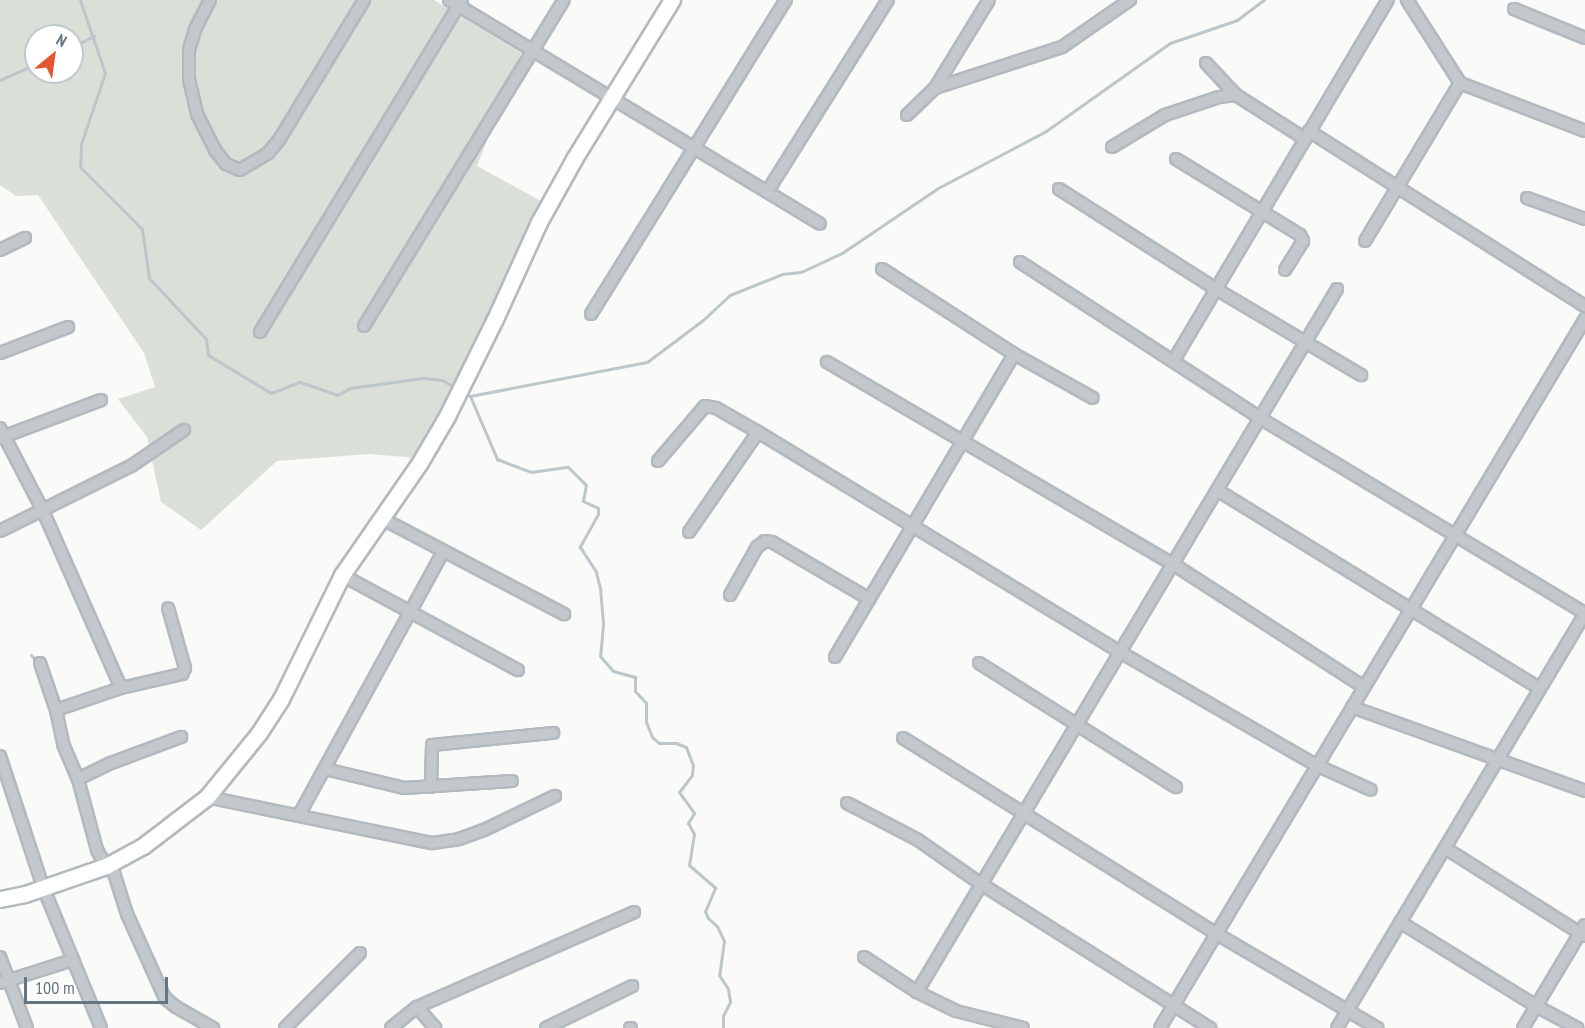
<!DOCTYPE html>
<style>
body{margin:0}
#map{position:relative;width:1585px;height:1028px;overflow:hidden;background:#fafaf8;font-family:"PT Sans Narrow",sans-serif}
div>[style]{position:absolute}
.green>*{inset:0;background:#dadfd7}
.stream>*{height:3px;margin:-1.5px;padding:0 1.5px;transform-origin:1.5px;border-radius:1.5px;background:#bbc7cb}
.roads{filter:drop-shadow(2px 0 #b3babf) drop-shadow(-2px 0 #b3babf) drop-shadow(0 2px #b3babf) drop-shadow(0 -2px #b3babf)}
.street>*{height:10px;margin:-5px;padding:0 5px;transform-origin:5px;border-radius:5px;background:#c3c8cc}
.secondary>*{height:15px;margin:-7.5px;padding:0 7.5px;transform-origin:7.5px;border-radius:7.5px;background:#fff}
span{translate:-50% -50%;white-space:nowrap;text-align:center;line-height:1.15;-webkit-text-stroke:6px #fff;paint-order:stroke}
.north{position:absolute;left:24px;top:24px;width:60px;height:60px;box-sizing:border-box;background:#fff;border:2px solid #c1c8cd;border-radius:50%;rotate:29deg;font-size:16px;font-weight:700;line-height:24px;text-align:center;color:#657683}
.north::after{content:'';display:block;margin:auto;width:21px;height:27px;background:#e4572e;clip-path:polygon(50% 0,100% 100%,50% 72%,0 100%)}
.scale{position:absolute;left:24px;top:977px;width:144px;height:27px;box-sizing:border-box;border:3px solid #657683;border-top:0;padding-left:8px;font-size:18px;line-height:21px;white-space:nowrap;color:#657683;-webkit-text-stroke:4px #fff;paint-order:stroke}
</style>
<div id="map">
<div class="green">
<div style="clip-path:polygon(evenodd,0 0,434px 0,521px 53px,477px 166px,541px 201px,477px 349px,417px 458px,369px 454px,277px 461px,201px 530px,161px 502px,147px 437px,118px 399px,155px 387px,144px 353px,38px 195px,16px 196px,0 185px,0 0,36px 36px,72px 36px,72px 72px,36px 72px,36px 36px)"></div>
</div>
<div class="stream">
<div style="left:80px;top:0;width:77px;rotate:71.1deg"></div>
<div style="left:105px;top:73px;width:75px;rotate:108.7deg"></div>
<div style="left:81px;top:144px;width:23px;rotate:92deg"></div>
<div style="left:80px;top:167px;width:88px;rotate:45deg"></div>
<div style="left:142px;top:229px;width:49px;rotate:81.9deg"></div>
<div style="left:149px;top:278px;width:83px;rotate:46.9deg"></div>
<div style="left:206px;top:339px;width:16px;rotate:83deg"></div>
<div style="left:208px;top:355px;width:74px;rotate:31.1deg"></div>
<div style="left:271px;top:393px;width:31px;rotate:-21deg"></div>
<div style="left:300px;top:382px;width:39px;rotate:19deg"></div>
<div style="left:337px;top:395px;width:15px;rotate:-28deg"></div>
<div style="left:350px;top:388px;width:74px;rotate:-7.8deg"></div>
<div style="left:423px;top:378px;width:19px;rotate:6deg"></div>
<div style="left:442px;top:380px;width:16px;rotate:30deg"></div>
<div style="left:72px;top:47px;width:25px;rotate:-27deg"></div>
<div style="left:0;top:80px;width:39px;rotate:-24deg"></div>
<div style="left:464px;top:393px;width:7px;rotate:27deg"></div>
<div style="left:470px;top:396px;width:69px;rotate:66.8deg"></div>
<div style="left:497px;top:459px;width:36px;rotate:21deg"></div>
<div style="left:531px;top:472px;width:37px;rotate:-8deg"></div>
<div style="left:568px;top:467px;width:25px;rotate:45deg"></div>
<div style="left:586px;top:485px;width:16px;rotate:101deg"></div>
<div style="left:583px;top:501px;width:17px;rotate:25deg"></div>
<div style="left:598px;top:508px;width:6px;rotate:90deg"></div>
<div style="left:598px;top:514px;width:38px;rotate:119deg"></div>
<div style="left:580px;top:547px;width:30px;rotate:57deg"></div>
<div style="left:596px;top:572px;width:16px;rotate:76deg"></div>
<div style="left:600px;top:588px;width:36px;rotate:85deg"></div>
<div style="left:603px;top:624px;width:32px;rotate:95deg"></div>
<div style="left:600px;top:656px;width:20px;rotate:49deg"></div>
<div style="left:613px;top:671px;width:23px;rotate:15deg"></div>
<div style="left:635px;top:677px;width:14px;rotate:90deg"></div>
<div style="left:635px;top:691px;width:16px;rotate:47deg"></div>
<div style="left:646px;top:703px;width:19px;rotate:90deg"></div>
<div style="left:646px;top:722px;width:16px;rotate:68deg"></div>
<div style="left:652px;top:737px;width:9px;rotate:41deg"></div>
<div style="left:659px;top:743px;width:17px"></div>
<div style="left:676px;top:743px;width:11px;rotate:22deg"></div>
<div style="left:686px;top:747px;width:19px;rotate:69deg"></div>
<div style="left:693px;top:765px;width:10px;rotate:96deg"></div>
<div style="left:692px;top:775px;width:21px;rotate:127deg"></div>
<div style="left:679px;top:792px;width:26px;rotate:54deg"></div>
<div style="left:694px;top:813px;width:12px;rotate:121deg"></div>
<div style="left:688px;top:823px;width:13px;rotate:61deg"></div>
<div style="left:694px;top:834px;width:31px;rotate:99deg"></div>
<div style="left:689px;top:865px;width:35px;rotate:41deg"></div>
<div style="left:715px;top:888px;width:25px;rotate:113deg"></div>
<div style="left:705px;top:911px;width:8px;rotate:67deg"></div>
<div style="left:708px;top:918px;width:12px;rotate:42deg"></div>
<div style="left:717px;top:926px;width:17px;rotate:65deg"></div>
<div style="left:724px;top:941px;width:34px;rotate:98deg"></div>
<div style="left:719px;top:975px;width:17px;rotate:57deg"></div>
<div style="left:728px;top:989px;width:13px;rotate:81deg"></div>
<div style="left:730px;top:1002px;width:16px;rotate:117deg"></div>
<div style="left:723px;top:1016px;width:12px;rotate:90deg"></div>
<div style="left:470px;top:396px;width:180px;rotate:-10.9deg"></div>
<div style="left:647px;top:362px;width:70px;rotate:-36.9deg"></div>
<div style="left:703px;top:320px;width:37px;rotate:-43deg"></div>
<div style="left:730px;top:295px;width:56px;rotate:-22deg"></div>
<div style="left:782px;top:274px;width:19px;rotate:-6deg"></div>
<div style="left:801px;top:272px;width:45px;rotate:-24.9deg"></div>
<div style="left:842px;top:253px;width:116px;rotate:-34.1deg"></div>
<div style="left:938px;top:188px;width:122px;rotate:-27.8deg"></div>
<div style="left:1046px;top:131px;width:152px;rotate:-35.4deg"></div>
<div style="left:1170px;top:43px;width:71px;rotate:-18.9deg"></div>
<div style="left:1237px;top:20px;width:34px;rotate:-37deg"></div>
<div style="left:31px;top:655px;width:9px;rotate:49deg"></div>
</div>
<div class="roads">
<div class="street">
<div style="left:210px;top:0;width:34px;rotate:117deg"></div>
<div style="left:195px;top:30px;width:21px;rotate:107deg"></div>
<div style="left:189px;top:50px;width:29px;rotate:90deg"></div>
<div style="left:189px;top:79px;width:36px;rotate:77deg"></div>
<div style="left:197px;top:114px;width:40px;rotate:63.4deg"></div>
<div style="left:215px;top:150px;width:18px;rotate:52deg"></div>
<div style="left:226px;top:164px;width:15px;rotate:23deg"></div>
<div style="left:240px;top:170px;width:33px;rotate:-31deg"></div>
<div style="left:268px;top:153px;width:17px;rotate:-50deg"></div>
<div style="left:279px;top:140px;width:164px;rotate:-58.7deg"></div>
<div style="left:449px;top:0;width:433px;rotate:31.1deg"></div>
<div style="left:1407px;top:0;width:98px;rotate:57.4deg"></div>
<div style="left:1460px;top:83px;width:134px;rotate:21deg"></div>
<div style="left:1514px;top:9px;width:77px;rotate:22.2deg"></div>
<div style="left:1206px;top:63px;width:44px;rotate:46.8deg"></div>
<div style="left:1236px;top:95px;width:82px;rotate:32.5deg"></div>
<div style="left:935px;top:88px;width:133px;rotate:-17.9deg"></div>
<div style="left:1062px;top:47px;width:83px;rotate:-34.7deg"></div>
<div style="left:907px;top:115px;width:39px;rotate:-44deg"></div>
<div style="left:935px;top:88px;width:103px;rotate:-58.5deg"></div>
<div style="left:1309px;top:131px;width:327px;rotate:32.4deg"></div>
<div style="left:1112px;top:147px;width:62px;rotate:-31.1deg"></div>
<div style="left:1165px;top:115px;width:57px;rotate:-18.4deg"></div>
<div style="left:1219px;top:97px;width:17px;rotate:-7deg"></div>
<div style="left:1176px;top:159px;width:145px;rotate:31.5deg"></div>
<div style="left:1300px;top:235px;width:7px;rotate:63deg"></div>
<div style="left:1303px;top:241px;width:34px;rotate:122deg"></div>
<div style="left:1059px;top:189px;width:186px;rotate:32.5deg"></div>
<div style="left:1216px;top:289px;width:169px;rotate:30.7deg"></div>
<div style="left:767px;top:192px;width:227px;rotate:-57.8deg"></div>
<div style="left:1527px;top:198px;width:62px;rotate:19.9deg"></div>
<div style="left:1365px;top:241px;width:184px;rotate:-59deg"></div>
<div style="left:0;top:250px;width:28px;rotate:-26deg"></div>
<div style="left:1020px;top:262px;width:286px;rotate:33deg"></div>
<div style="left:1260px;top:418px;width:379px;rotate:31deg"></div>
<div style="left:882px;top:269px;width:157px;rotate:32.8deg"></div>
<div style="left:1014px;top:354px;width:90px;rotate:29.1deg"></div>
<div style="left:591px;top:314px;width:370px;rotate:-58.2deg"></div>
<div style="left:364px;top:326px;width:382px;rotate:-58.5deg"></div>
<div style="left:260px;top:332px;width:389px;rotate:-58.7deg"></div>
<div style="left:0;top:353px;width:73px;rotate:-20.9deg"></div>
<div style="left:1174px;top:360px;width:419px;rotate:-59.3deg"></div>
<div style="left:827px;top:362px;width:401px;rotate:30.3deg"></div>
<div style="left:1173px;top:564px;width:227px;rotate:32.8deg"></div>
<div style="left:0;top:428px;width:93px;rotate:62.6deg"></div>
<div style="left:43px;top:511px;width:193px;rotate:66.2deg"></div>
<div style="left:0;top:438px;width:108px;rotate:-20.6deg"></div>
<div style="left:658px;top:461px;width:72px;rotate:-49.5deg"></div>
<div style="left:705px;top:406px;width:11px;rotate:10deg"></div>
<div style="left:716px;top:408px;width:48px;rotate:29.7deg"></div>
<div style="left:1217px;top:490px;width:379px;rotate:31.6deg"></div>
<div style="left:381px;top:518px;width:207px;rotate:27.7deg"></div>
<div style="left:0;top:531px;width:146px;rotate:-26.4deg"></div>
<div style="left:131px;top:466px;width:64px;rotate:-34.2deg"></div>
<div style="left:689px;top:532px;width:121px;rotate:-55.4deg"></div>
<div style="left:758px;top:432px;width:424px;rotate:31.3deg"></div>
<div style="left:1120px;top:652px;width:226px;rotate:30deg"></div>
<div style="left:1316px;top:765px;width:60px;rotate:24.4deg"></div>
<div style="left:342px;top:575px;width:200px;rotate:28.4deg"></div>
<div style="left:730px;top:595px;width:55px;rotate:-60.6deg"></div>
<div style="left:757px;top:547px;width:10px;rotate:-37deg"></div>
<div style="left:765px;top:541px;width:7px;rotate:8deg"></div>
<div style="left:772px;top:542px;width:113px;rotate:30.4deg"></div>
<div style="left:835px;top:657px;width:352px;rotate:-59.4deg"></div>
<div style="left:40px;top:663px;width:50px;rotate:71.2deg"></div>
<div style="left:56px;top:710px;width:35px;rotate:78deg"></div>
<div style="left:63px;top:744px;width:38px;rotate:67deg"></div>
<div style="left:78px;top:779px;width:73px;rotate:75deg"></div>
<div style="left:97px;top:850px;width:18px;rotate:61deg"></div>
<div style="left:106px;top:866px;width:11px;rotate:41deg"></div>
<div style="left:114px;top:873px;width:43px;rotate:72.4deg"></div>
<div style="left:127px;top:914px;width:92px;rotate:65.7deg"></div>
<div style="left:165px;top:998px;width:14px;rotate:39deg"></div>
<div style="left:176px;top:1007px;width:43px;rotate:29.6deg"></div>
<div style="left:979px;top:663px;width:233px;rotate:32.2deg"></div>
<div style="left:1352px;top:707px;width:248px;rotate:19.8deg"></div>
<div style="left:56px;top:710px;width:69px;rotate:-18.7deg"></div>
<div style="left:121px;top:688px;width:63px;rotate:-12.9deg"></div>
<div style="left:182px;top:674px;width:7px;rotate:-63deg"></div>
<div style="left:185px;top:668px;width:62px;rotate:-105.8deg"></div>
<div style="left:903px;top:738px;width:370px;rotate:32deg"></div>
<div style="left:1217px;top:934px;width:186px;rotate:30.4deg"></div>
<div style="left:0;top:756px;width:138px;rotate:71.8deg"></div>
<div style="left:43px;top:887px;width:152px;rotate:67.6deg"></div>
<div style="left:325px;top:769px;width:81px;rotate:13.5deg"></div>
<div style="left:404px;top:788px;width:108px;rotate:-3.7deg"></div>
<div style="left:78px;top:779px;width:37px;rotate:-26deg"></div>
<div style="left:111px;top:763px;width:75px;rotate:-20.4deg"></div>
<div style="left:431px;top:787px;width:42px;rotate:-88.6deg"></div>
<div style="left:432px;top:745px;width:122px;rotate:-5.7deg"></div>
<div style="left:207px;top:797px;width:230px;rotate:11.6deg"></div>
<div style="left:432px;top:843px;width:27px;rotate:-8deg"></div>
<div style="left:459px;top:839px;width:27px;rotate:-20deg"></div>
<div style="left:484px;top:830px;width:79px;rotate:-25.6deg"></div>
<div style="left:847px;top:803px;width:80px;rotate:27.5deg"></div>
<div style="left:918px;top:840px;width:77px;rotate:34.9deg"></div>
<div style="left:981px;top:884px;width:271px;rotate:32.2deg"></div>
<div style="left:299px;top:815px;width:300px;rotate:-61.3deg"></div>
<div style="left:1445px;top:848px;width:165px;rotate:32.2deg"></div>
<div style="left:1400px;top:922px;width:160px;rotate:31.7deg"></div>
<div style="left:1536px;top:1006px;width:47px;rotate:28.2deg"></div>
<div style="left:0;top:957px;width:76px;rotate:69.2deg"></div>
<div style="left:864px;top:957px;width:64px;rotate:33.4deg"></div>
<div style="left:917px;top:992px;width:43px;rotate:26deg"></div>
<div style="left:956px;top:1011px;width:69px;rotate:14.2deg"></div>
<div style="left:0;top:983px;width:77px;rotate:-17.5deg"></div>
<div style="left:917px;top:992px;width:819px;rotate:-59.14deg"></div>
<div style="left:417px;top:1007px;width:28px;rotate:49deg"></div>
<div style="left:285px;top:1028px;width:106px;rotate:-45deg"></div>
<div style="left:391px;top:1028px;width:33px;rotate:-39deg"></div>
<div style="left:417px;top:1007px;width:237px;rotate:-23.6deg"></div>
<div style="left:546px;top:1028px;width:96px;rotate:-26deg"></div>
<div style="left:630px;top:1028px;width:1px"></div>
<div style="left:1160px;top:1028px;width:827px;rotate:-59.06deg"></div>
<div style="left:1337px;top:1028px;width:483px;rotate:-59.1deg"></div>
<div style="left:1523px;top:1028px;width:120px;rotate:-59deg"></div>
</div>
<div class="secondary">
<div style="left:0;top:899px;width:25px;rotate:-11deg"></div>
<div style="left:25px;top:894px;width:86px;rotate:-19.1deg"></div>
<div style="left:106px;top:866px;width:42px;rotate:-28.4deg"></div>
<div style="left:143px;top:846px;width:81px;rotate:-37.4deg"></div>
<div style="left:207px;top:797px;width:82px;rotate:-50.9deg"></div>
<div style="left:259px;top:733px;width:40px;rotate:-57.1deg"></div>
<div style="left:281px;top:699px;width:138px;rotate:-63.8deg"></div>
<div style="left:342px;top:575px;width:135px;rotate:-55.3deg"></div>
<div style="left:419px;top:464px;width:56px;rotate:-59.7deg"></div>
<div style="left:447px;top:416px;width:108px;rotate:-63.7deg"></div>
<div style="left:495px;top:319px;width:107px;rotate:-65.6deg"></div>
<div style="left:539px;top:222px;width:72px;rotate:-60.9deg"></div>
<div style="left:574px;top:159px;width:187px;rotate:-58.4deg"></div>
</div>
</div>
<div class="north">N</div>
<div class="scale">100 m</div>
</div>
